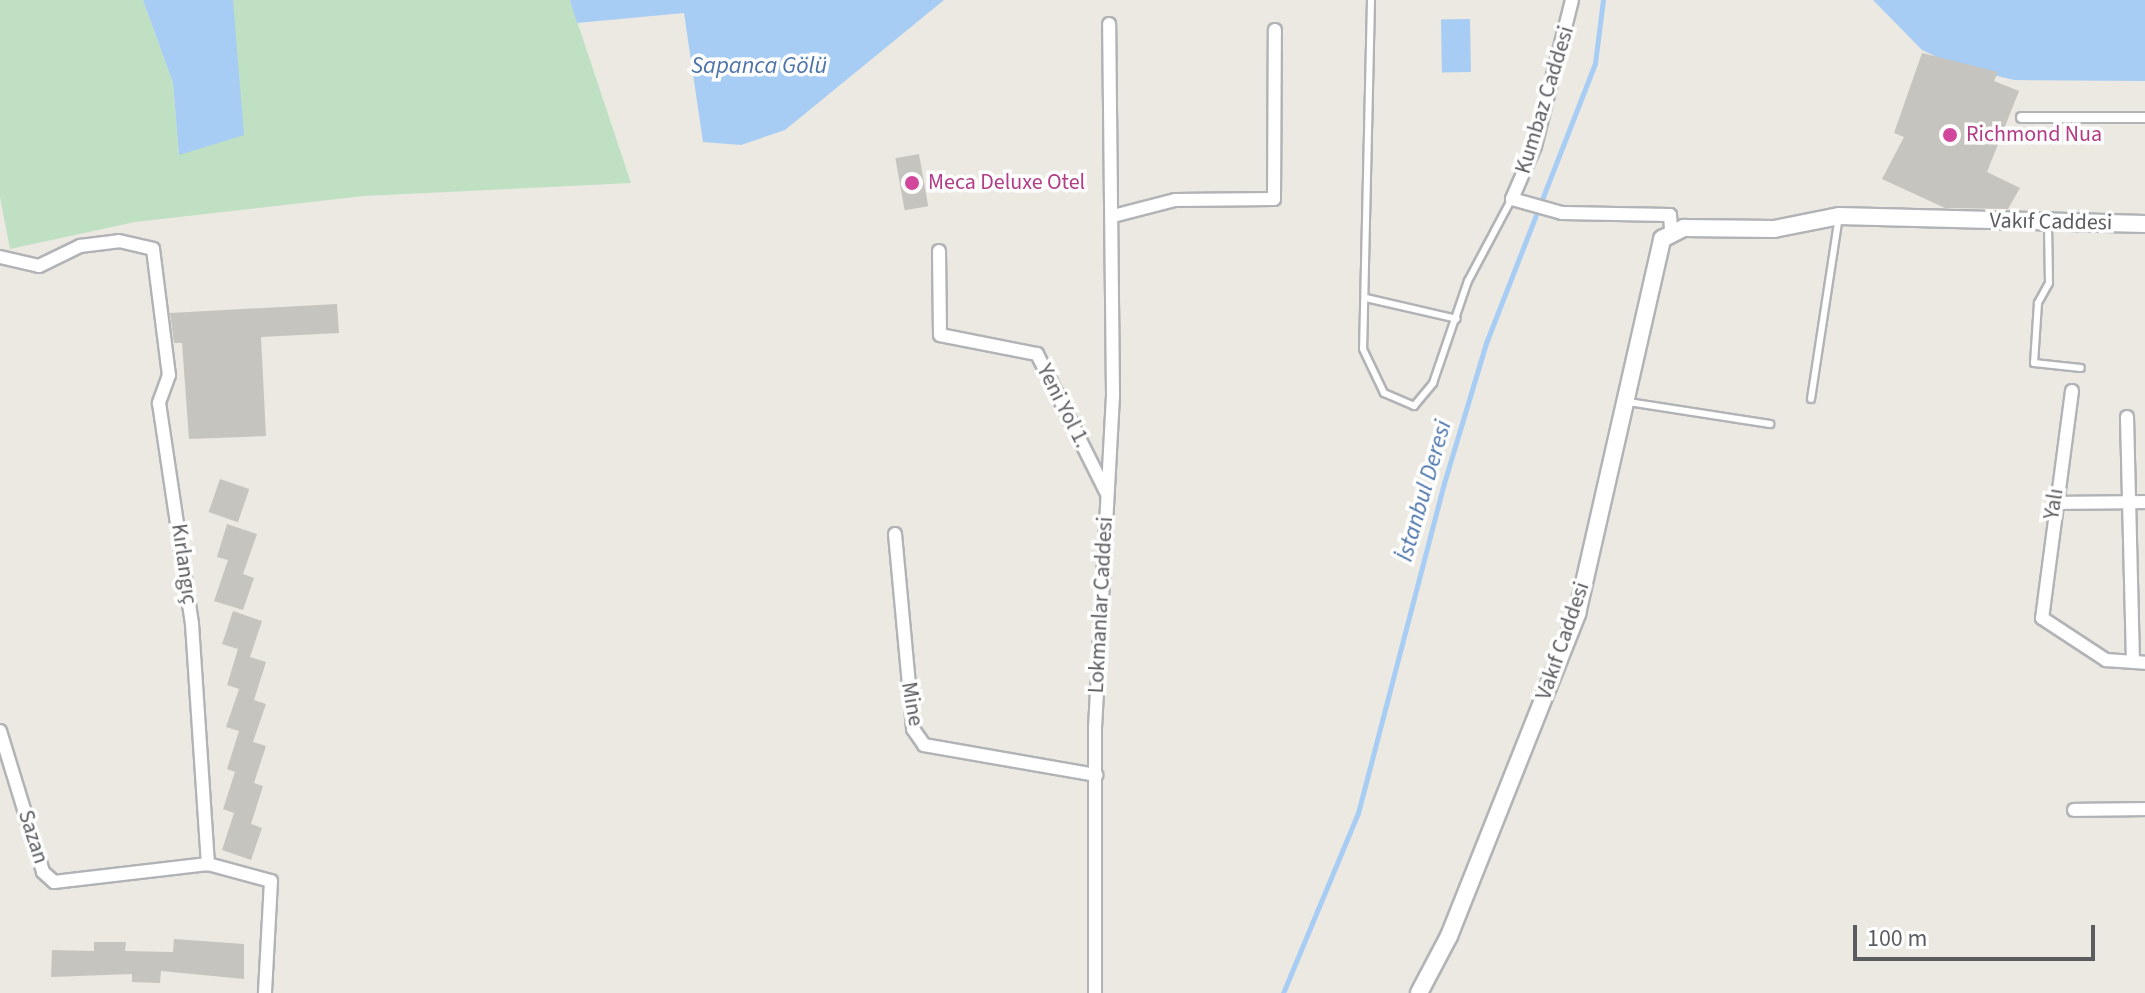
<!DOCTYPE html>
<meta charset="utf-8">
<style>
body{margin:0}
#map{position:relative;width:2145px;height:993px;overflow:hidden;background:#ebe9e1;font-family:"Source Sans 3",sans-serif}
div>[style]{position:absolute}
.green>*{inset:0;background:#c0e0c3}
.water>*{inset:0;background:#a8cdf4;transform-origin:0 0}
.stream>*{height:5px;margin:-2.5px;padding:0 2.5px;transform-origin:2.5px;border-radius:2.5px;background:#a8cdf4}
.building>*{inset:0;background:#c6c4be;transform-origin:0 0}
.roads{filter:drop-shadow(2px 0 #b2b3b7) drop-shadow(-2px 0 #b2b3b7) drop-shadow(0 2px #b2b3b7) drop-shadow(0 -2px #b2b3b7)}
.service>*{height:6px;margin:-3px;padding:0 3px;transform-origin:3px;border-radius:3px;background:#fff}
.pedestrian>*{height:9px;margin:-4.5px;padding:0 4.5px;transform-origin:4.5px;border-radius:4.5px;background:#fff}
.minor>*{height:12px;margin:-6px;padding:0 6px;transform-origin:6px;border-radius:6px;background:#fff}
.tertiary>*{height:16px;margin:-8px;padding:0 8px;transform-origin:8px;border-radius:8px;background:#fff}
.dots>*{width:22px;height:22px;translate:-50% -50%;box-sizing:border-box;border:4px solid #fff;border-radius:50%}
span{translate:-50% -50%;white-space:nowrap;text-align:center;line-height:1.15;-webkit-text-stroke:7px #fff;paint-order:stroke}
.street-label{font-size:22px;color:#5a5c60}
.hotel-label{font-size:22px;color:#b23c85}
.left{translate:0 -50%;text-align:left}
.water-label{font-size:24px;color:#4c74ab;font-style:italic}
.scale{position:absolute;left:1853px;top:925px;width:242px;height:36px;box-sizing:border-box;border:4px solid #5a5c60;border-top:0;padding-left:10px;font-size:24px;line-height:28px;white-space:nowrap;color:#5a5c60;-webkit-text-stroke:6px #fff;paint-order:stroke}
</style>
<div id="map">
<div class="green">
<div style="clip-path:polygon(0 0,143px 0,173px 83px,179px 154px,233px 0,570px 0,631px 183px,364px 196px,135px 222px,10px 249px,0 197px)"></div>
</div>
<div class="water">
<div style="clip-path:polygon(143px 0,233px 0,244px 135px,179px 155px,173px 83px)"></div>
<div style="clip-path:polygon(570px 0,944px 0,785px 130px,741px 145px,703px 142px,684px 13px,577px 23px)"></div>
<div style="clip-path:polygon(1873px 0,2145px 0,2145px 81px,2014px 80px,1959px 67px,1922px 50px)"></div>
<div style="left:1470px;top:19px;width:53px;height:29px;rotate:89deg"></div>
</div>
<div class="stream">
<div style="left:1283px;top:993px;width:195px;rotate:-67.4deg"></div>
<div style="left:1358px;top:813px;width:341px;rotate:-75.4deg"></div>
<div style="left:1444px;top:483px;width:146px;rotate:-73.3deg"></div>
<div style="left:1486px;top:343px;width:300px;rotate:-68.7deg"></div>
<div style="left:1595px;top:63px;width:64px;rotate:-82.8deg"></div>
</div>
<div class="building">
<div style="clip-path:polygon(1922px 53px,1998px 72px,1994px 81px,2019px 91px,1987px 172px,2020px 188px,2008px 209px,1945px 208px,1882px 179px,1904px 137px,1894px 133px)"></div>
<div style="left:919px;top:154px;width:53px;height:24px;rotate:80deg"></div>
<div style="clip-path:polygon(337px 304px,339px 333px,261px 337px,266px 436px,189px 439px,182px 343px,174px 343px,170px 313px)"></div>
<div style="left:220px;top:479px;width:31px;height:35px;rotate:19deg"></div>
<div style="clip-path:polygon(227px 524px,257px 534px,243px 574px,254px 578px,243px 610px,214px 601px,228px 560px,217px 557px)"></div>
<div style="clip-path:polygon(233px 611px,262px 621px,250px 657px,266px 662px,254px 700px,266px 704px,253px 742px,266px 746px,254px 783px,263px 786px,251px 824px,262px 828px,251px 860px,222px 850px,234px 813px,223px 809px,235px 772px,227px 769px,239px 731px,226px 727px,239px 689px,227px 685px,238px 649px,222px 644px)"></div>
<div style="clip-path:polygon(174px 939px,244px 944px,244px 979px,161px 971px,160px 983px,132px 982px,132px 974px,51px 977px,52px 950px,94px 951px,94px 942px,126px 942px,125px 951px,173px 952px)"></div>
</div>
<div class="roads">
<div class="service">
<div style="left:1371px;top:0;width:349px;rotate:91.3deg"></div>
<div style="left:1363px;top:349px;width:49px;rotate:64.5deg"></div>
<div style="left:1384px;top:393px;width:33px;rotate:23deg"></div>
<div style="left:1414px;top:406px;width:30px;rotate:-50deg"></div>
<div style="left:1433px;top:383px;width:108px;rotate:-71.1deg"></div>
<div style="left:1468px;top:281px;width:92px;rotate:-62deg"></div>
<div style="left:2048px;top:225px;width:58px;rotate:89deg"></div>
<div style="left:2049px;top:283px;width:23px;rotate:119deg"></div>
<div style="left:2038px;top:303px;width:60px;rotate:93.8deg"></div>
<div style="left:2034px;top:363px;width:47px;rotate:6.1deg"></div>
<div style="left:1366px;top:298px;width:93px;rotate:13deg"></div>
<div style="left:1811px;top:399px;width:184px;rotate:-81.3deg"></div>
<div style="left:1628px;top:402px;width:144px;rotate:8.8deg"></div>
</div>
<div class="pedestrian">
<div style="left:2021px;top:117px;width:124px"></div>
</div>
<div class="minor">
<div style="left:1572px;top:0;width:151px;rotate:104.2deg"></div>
<div style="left:1535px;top:146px;width:58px;rotate:113.5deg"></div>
<div style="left:1512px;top:199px;width:52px;rotate:15.6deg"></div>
<div style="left:1562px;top:213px;width:108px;rotate:1.1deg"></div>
<div style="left:1670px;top:215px;width:16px;rotate:86deg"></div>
<div style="left:1113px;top:216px;width:64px;rotate:-14.5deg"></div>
<div style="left:1175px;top:200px;width:99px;rotate:-0.6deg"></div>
<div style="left:1274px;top:199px;width:169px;rotate:-89.7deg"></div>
<div style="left:939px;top:251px;width:84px;rotate:89.3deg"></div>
<div style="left:940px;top:335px;width:99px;rotate:11.1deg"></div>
<div style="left:1037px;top:354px;width:154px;rotate:63.4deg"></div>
<div style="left:0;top:257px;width:40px;rotate:13deg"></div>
<div style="left:39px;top:266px;width:46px;rotate:-26deg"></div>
<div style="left:80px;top:246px;width:39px;rotate:-7deg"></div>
<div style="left:119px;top:241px;width:35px;rotate:13deg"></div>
<div style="left:153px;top:249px;width:127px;rotate:82.8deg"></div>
<div style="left:169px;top:375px;width:30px;rotate:110deg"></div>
<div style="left:159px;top:403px;width:223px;rotate:81.5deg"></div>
<div style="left:192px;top:624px;width:241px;rotate:86.2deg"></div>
<div style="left:2072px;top:391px;width:229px;rotate:97.5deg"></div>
<div style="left:2042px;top:618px;width:77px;rotate:33.3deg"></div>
<div style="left:2106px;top:660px;width:39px;rotate:4deg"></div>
<div style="left:2127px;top:417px;width:240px;rotate:88.6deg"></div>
<div style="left:2055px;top:503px;width:90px;rotate:-0.6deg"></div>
<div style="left:895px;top:534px;width:196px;rotate:84.7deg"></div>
<div style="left:913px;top:729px;width:19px;rotate:55deg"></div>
<div style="left:924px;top:745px;width:175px;rotate:9.9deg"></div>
<div style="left:0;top:731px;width:147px;rotate:73deg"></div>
<div style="left:43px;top:872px;width:15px;rotate:42deg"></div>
<div style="left:54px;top:882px;width:155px;rotate:-6.7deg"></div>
<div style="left:208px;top:864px;width:65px;rotate:15.1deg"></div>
<div style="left:271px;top:881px;width:112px;rotate:93.1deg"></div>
<div style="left:2074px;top:810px;width:71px;rotate:-0.8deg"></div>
<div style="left:1095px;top:993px;width:265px;rotate:-90deg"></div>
<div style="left:1095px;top:728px;width:334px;rotate:-86.9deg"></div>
<div style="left:1113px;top:394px;width:370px;rotate:-90.6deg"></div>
</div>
<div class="tertiary">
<div style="left:1419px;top:993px;width:64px;rotate:-62.2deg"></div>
<div style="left:1449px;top:936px;width:347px;rotate:-68.3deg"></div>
<div style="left:1577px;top:614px;width:385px;rotate:-77.2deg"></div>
<div style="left:1662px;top:239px;width:25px;rotate:-27deg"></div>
<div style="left:1684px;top:228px;width:90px;rotate:0.6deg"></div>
<div style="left:1774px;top:229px;width:66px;rotate:-11.3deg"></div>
<div style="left:1839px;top:216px;width:306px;rotate:1.5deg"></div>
</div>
</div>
<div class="dots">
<div style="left:1950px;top:135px;background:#d1479c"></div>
<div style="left:912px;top:183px;background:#d1479c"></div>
</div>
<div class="street-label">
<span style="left:1545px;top:100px;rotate:-73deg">Kumbaz Caddesi</span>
<span style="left:2051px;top:222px;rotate:1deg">Vakıf Caddesi</span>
<span style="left:1063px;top:406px;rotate:63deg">Yeni Yol 1.</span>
<span style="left:2054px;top:504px;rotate:-81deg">Yalı</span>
<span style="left:184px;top:564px;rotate:82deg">Kırlangıç</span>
<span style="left:1101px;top:605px;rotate:-87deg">Lokmanlar Caddesi</span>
<span style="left:1563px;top:641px;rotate:-71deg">Vakıf Caddesi</span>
<span style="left:912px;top:704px;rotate:80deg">Mine</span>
<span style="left:33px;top:837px;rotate:72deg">Sazan</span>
</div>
<div class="hotel-label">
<span class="left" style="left:1966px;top:135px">Richmond Nua</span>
<span class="left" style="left:928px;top:183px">Meca Deluxe Otel</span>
</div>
<div class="water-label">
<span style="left:759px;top:66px">Sapanca Gölü</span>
<span style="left:1424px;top:491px;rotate:-74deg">İstanbul Deresi</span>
</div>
<div class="scale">100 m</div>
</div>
